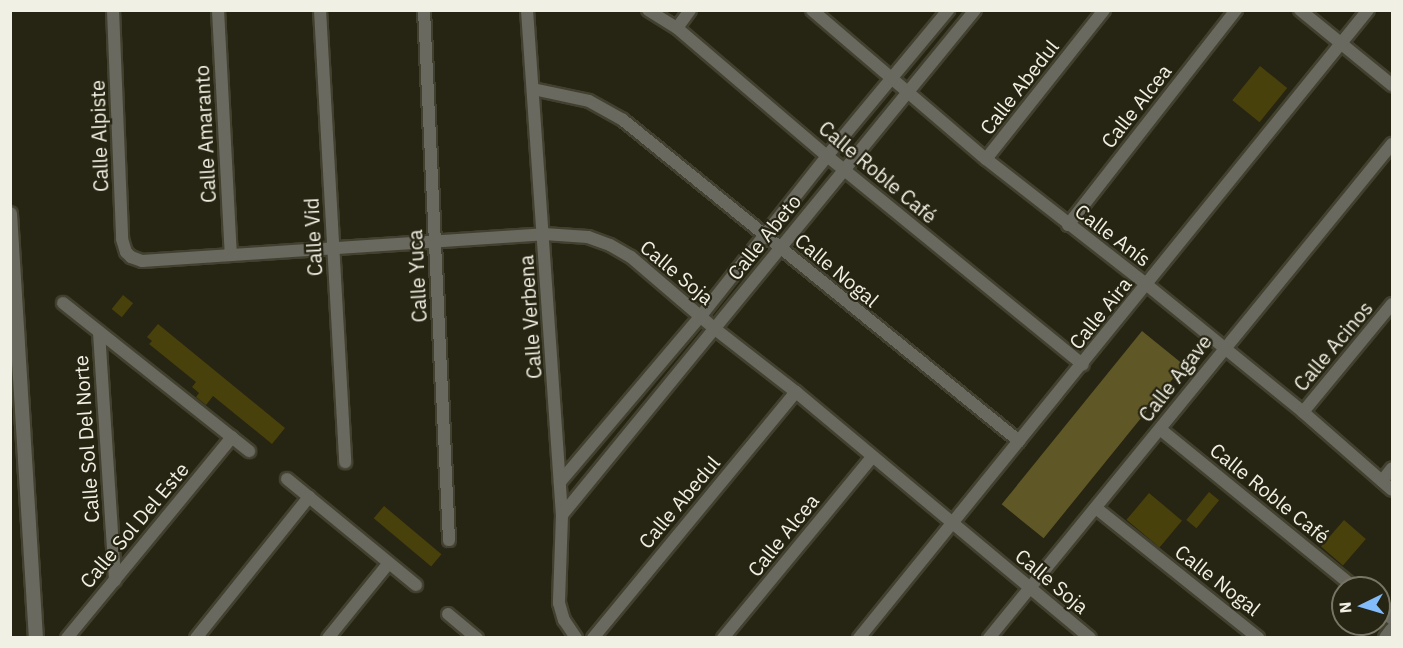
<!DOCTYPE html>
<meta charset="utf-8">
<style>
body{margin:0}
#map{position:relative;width:1403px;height:648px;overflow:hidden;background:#262412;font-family:"IBM Plex Sans",sans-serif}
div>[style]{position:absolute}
.water>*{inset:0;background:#5f5826;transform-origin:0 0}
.building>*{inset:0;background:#48410c;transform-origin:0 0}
.roads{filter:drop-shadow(2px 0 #42412f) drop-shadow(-2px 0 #42412f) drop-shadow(0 2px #42412f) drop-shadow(0 -2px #42412f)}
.minor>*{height:12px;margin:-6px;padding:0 6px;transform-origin:6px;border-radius:6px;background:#6a6960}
.tertiary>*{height:14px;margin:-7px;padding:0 7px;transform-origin:7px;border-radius:7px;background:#6a6960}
span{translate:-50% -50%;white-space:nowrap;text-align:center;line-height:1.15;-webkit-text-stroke:4.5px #262412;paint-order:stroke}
.street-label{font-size:20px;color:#f1f0e4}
.frame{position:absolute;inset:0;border:12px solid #f1f0e4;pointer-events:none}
.north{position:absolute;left:1331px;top:576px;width:60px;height:60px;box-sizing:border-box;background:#262412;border:2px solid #777666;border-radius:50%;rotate:265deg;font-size:16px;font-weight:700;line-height:24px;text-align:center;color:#f1f0e4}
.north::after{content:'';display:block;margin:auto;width:21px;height:27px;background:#83bcfb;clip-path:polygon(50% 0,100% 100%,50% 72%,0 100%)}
</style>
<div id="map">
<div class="water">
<div style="left:1142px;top:331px;width:54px;height:223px;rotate:39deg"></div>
</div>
<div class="building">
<div style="left:1260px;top:66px;width:35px;height:44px;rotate:39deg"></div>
<div style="left:123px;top:295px;width:13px;height:18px;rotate:39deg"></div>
<div style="clip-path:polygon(158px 324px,285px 428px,272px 444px,213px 396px,206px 405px,196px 397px,199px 393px,192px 387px,196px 382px,149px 344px,152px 341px,147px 337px)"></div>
<div style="left:1209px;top:492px;width:13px;height:36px;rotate:39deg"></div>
<div style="left:1149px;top:493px;width:43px;height:35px;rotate:40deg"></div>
<div style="left:384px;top:506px;width:75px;height:16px;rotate:40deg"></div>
<div style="left:1344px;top:520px;width:29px;height:35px;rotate:41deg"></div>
</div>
<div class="roads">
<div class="minor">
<div style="left:113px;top:10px;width:229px;rotate:87.7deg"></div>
<div style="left:122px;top:239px;width:14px;rotate:73deg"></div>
<div style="left:126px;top:252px;width:7px;rotate:45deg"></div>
<div style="left:131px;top:257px;width:12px;rotate:20deg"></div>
<div style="left:142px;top:261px;width:403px;rotate:-3.8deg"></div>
<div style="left:544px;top:234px;width:44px;rotate:3.9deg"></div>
<div style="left:588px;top:237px;width:23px;rotate:20deg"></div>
<div style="left:610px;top:245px;width:24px;rotate:30deg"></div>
<div style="left:631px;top:257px;width:111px;rotate:40.6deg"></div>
<div style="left:715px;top:329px;width:103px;rotate:37.9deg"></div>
<div style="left:796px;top:392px;width:383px;rotate:39.9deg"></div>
<div style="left:218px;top:10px;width:245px;rotate:87deg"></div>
<div style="left:320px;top:10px;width:453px;rotate:86.8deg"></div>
<div style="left:424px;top:10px;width:531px;rotate:87.3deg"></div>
<div style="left:527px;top:10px;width:506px;rotate:86.04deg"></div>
<div style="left:562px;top:515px;width:88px;rotate:92deg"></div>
<div style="left:559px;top:603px;width:18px;rotate:74deg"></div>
<div style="left:564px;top:620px;width:22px;rotate:56deg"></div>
<div style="left:648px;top:10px;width:34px;rotate:32deg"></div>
<div style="left:677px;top:28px;width:197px;rotate:40.5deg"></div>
<div style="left:827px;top:156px;width:330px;rotate:39.2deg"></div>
<div style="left:812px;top:10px;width:229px;rotate:40.6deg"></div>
<div style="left:986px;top:159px;width:204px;rotate:38deg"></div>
<div style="left:1147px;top:285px;width:201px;rotate:39.1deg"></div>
<div style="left:1303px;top:412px;width:118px;rotate:41.2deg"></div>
<div style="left:1300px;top:10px;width:119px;rotate:39.2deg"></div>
<div style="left:677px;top:28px;width:22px;rotate:-54deg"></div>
<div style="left:533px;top:89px;width:57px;rotate:12.1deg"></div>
<div style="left:589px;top:101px;width:39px;rotate:29deg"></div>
<div style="left:623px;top:120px;width:510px;rotate:39.03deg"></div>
<div style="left:986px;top:159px;width:190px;rotate:-51.6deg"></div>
<div style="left:1068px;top:225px;width:273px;rotate:-52deg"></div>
<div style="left:63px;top:303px;width:238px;rotate:38.5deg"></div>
<div style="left:99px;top:332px;width:249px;rotate:86.3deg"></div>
<div style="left:1303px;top:412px;width:140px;rotate:-50.5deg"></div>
<div style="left:1160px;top:429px;width:252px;rotate:39.2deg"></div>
<div style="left:287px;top:479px;width:167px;rotate:39.4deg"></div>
<div style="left:1382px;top:481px;width:16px;rotate:-52deg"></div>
<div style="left:560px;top:482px;width:216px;rotate:-49.7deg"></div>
<div style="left:700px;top:317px;width:205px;rotate:-51.7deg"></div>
<div style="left:827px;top:156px;width:190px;rotate:-50.3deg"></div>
<div style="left:1096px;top:508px;width:208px;rotate:38.7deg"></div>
<div style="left:562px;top:515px;width:652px;rotate:-50.72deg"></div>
<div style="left:1379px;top:608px;width:17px;rotate:40deg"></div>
<div style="left:448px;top:614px;width:38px;rotate:40deg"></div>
<div style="left:67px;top:638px;width:260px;rotate:-50.6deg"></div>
<div style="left:196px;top:638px;width:181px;rotate:-51.3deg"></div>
<div style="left:328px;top:638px;width:95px;rotate:-51deg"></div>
<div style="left:593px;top:638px;width:319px;rotate:-50.5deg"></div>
<div style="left:723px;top:638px;width:234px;rotate:-50.5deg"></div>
<div style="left:859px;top:638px;width:808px;rotate:-50.97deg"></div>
<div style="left:989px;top:638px;width:638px;rotate:-50.79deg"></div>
</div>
<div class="tertiary">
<div style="left:10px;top:214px;width:425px;rotate:86.5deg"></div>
<div style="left:1386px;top:638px;width:10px;rotate:-53deg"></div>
</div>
</div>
<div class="street-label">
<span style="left:1019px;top:87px;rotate:-52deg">Calle Abedul</span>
<span style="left:1136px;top:106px;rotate:-52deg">Calle Alcea</span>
<span style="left:205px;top:134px;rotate:-93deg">Calle Amaranto</span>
<span style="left:99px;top:136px;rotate:-92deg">Calle Alpiste</span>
<span style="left:878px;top:172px;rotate:40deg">Calle Roble Café</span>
<span style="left:1113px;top:235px;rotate:37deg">Calle Anís</span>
<span style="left:313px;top:237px;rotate:-93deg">Calle Vid</span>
<span style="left:764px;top:237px;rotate:-51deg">Calle Abeto</span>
<span style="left:837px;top:270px;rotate:40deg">Calle Nogal</span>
<span style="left:677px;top:272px;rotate:40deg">Calle Soja</span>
<span style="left:417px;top:276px;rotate:-93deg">Calle Yuca</span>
<span style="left:1100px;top:313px;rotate:-51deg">Calle Aira</span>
<span style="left:530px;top:317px;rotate:-94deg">Calle Verbena</span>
<span style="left:1333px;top:346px;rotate:-50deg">Calle Acinos</span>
<span style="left:1175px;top:378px;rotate:-52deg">Calle Agave</span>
<span style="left:86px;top:439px;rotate:-94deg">Calle Sol Del Norte</span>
<span style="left:1270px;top:493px;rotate:39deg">Calle Roble Café</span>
<span style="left:679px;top:502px;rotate:-50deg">Calle Abedul</span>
<span style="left:134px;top:525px;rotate:-50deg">Calle Sol Del Este</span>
<span style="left:783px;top:535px;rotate:-51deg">Calle Alcea</span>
<span style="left:1218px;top:580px;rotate:38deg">Calle Nogal</span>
<span style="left:1052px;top:581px;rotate:40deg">Calle Soja</span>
</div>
<div class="frame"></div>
<div class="north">N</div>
</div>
